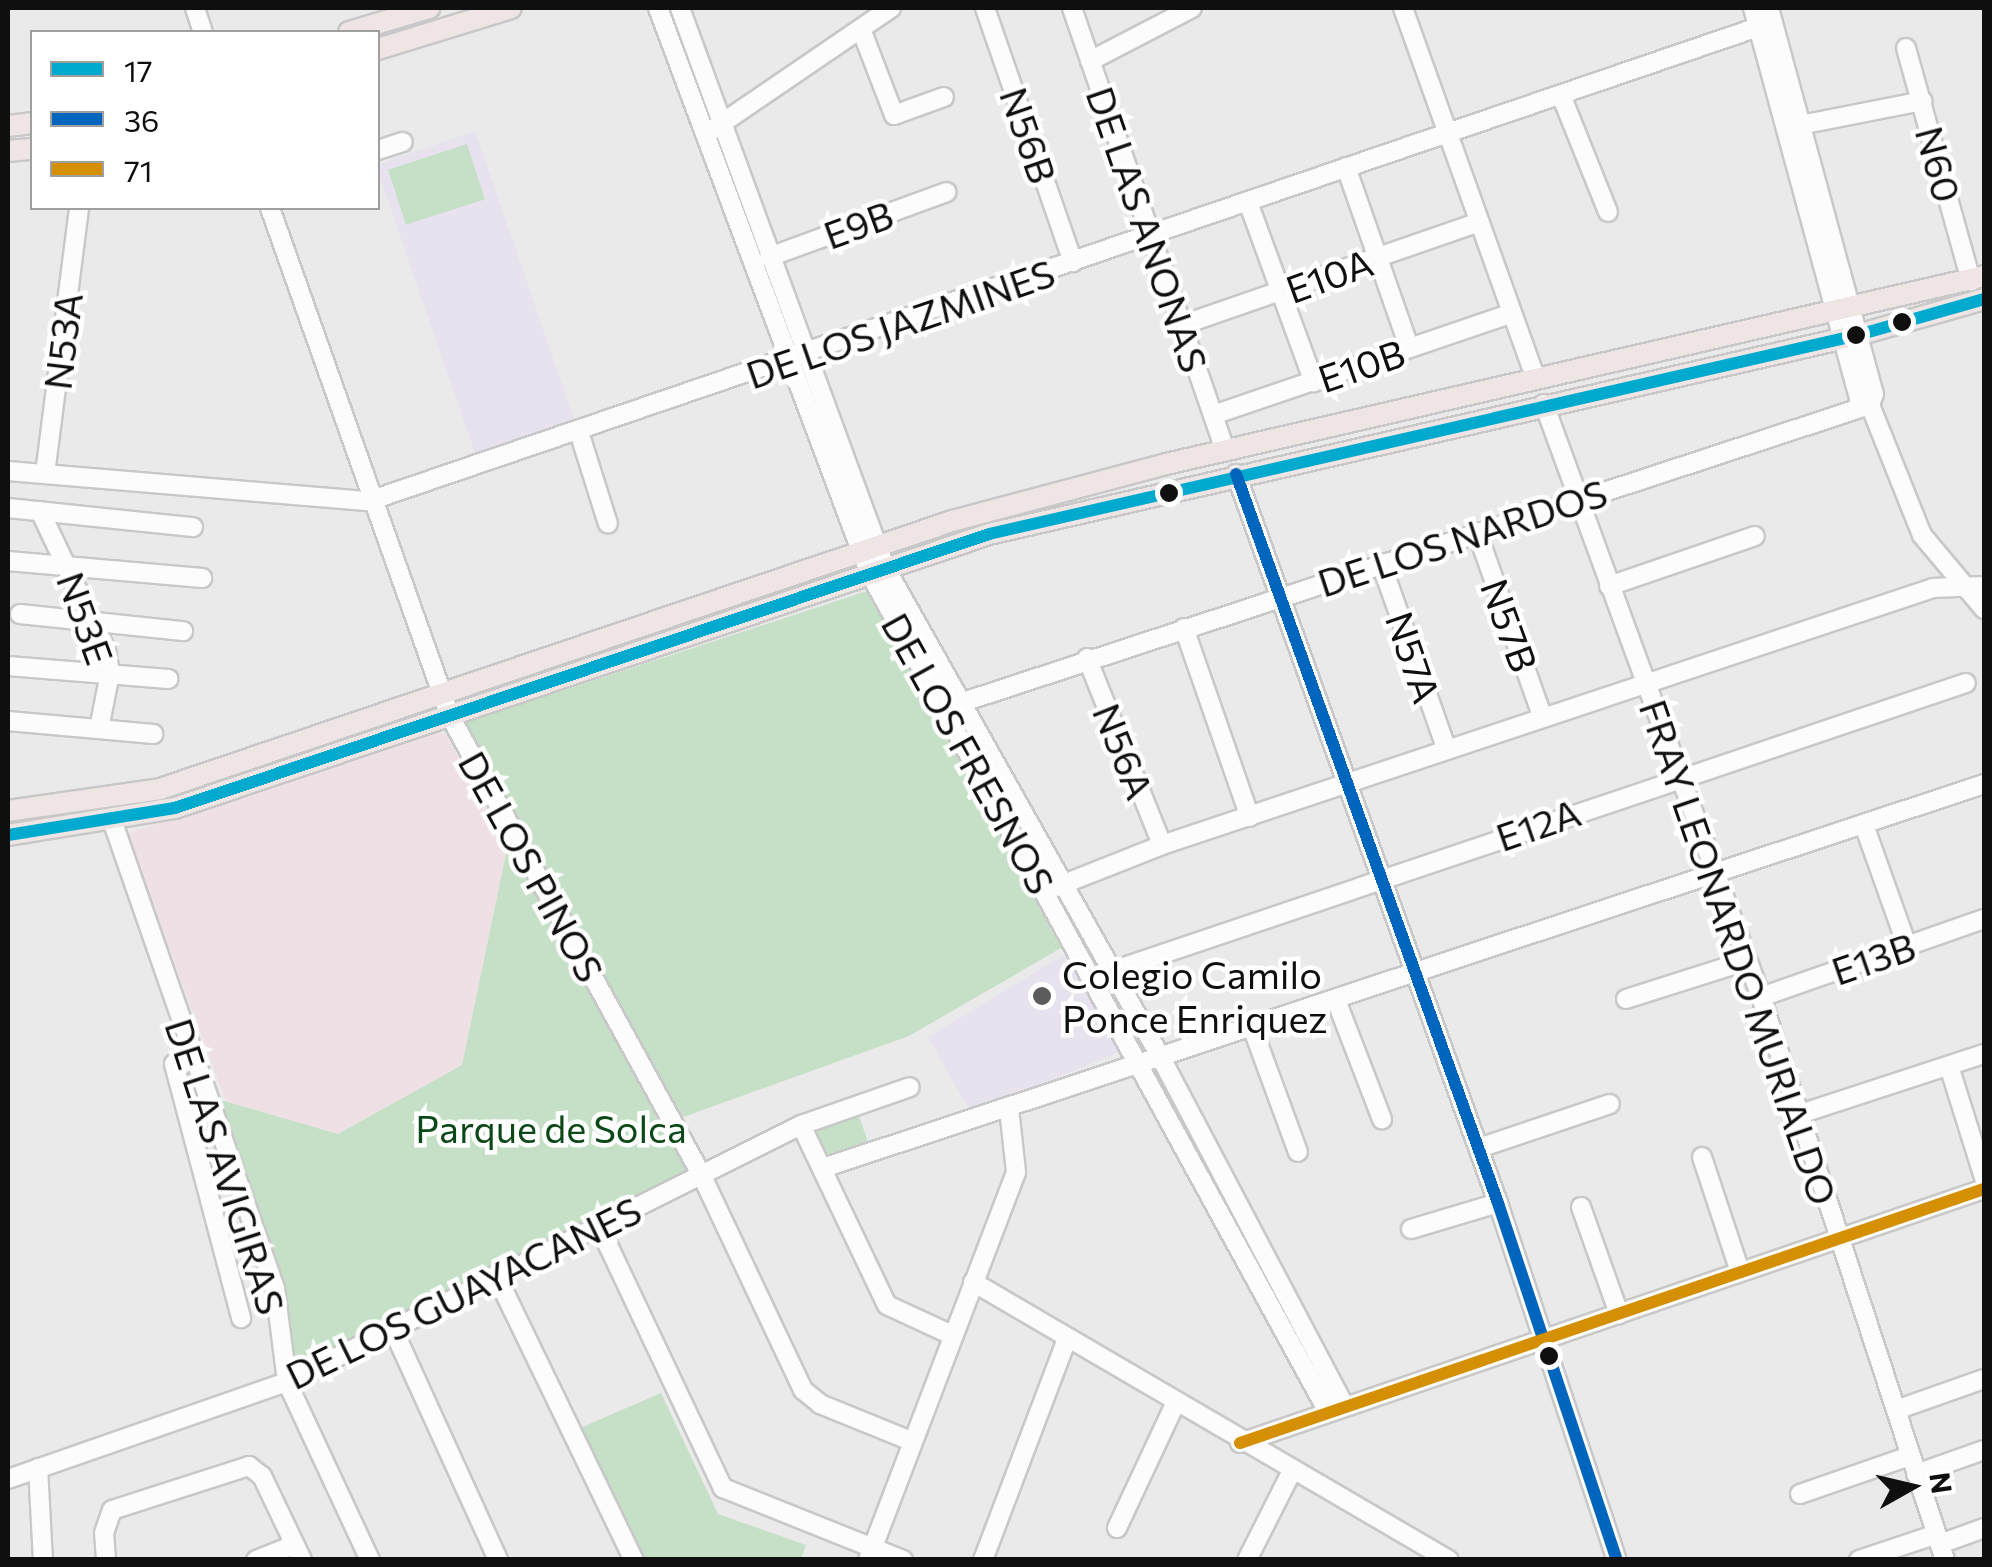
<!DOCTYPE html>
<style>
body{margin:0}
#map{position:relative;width:1992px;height:1567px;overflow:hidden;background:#eaeaea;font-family:Commissioner,sans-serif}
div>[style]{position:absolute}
.education>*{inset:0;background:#e7e2ee;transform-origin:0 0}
.medical>*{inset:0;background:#eee0e4}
.green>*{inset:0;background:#c5e0c6;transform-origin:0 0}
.roads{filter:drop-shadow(2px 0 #c8c8c8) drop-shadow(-2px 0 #c8c8c8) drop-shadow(0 2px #c8c8c8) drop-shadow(0 -2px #c8c8c8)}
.minor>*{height:18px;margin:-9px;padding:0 9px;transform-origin:9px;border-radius:9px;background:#fcfcfc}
.major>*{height:20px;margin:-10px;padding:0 10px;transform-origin:10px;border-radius:10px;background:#efe5e4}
.bus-1>*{height:12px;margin:-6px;padding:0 6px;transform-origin:6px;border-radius:6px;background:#00a9ce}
.bus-2>*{height:12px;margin:-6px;padding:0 6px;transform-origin:6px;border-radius:6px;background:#0065bd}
.bus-3>*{height:12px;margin:-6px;padding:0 6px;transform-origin:6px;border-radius:6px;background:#d48f02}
.dots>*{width:28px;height:28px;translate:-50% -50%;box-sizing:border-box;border:5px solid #fff;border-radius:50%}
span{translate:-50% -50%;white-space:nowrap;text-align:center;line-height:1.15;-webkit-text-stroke:9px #fff;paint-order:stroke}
.street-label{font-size:38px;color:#0f0f10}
.poi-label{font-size:38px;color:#0f0f10}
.left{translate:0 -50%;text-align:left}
.park-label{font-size:38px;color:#0c4818}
.frame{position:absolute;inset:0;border:10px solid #0f0f10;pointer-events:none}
.legend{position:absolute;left:30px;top:30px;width:350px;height:180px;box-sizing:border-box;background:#fff;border:2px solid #9f9f9f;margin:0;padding:12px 18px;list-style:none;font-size:30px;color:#0f0f10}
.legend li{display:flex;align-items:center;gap:20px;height:50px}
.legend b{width:50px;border:2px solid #9f9f9f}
.north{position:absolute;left:1862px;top:1437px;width:100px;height:100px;-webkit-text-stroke:8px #fff;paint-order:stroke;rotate:82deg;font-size:28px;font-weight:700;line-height:40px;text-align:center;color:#0f0f10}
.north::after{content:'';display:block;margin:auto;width:35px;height:45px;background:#0f0f10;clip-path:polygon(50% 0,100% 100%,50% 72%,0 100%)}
</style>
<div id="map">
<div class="education">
<div style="left:475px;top:131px;width:311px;height:105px;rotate:71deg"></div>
<div style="clip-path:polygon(1064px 955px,1121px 1051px,971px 1113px,928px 1037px)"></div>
</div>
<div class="medical">
<div style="clip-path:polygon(434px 730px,447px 736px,507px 847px,462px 1065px,338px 1134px,226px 1101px,127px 834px)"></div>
</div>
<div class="green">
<div style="left:467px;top:144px;width:58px;height:83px;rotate:72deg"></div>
<div style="clip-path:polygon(867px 591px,1061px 948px,909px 1036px,683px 1117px,464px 723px)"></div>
<div style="clip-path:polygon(511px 830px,701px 1174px,287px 1382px,275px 1288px,204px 1095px,338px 1134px,462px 1065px)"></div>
<div style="left:858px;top:1113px;width:34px;height:47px;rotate:71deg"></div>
<div style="clip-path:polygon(661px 1393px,718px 1514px,806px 1545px,801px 1559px,641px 1559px,580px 1428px)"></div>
</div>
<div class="roads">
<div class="minor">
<div style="left:195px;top:8px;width:25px;rotate:72deg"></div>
<div style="left:658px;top:8px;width:602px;rotate:69.49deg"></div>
<div style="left:869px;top:572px;width:955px;rotate:61.34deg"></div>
<div style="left:680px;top:8px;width:595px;rotate:69.86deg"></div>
<div style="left:885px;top:567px;width:561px;rotate:60.65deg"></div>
<div style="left:1160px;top:1056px;width:395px;rotate:62.2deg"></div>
<div style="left:985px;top:8px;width:269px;rotate:70.9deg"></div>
<div style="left:1072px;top:8px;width:469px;rotate:70.9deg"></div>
<div style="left:1403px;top:8px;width:395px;rotate:70.3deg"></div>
<div style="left:1753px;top:8px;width:405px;rotate:74.8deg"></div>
<div style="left:1859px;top:399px;width:13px;rotate:29deg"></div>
<div style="left:1870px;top:405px;width:140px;rotate:68.2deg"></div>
<div style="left:1922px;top:535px;width:97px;rotate:50deg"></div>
<div style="left:1769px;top:8px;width:400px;rotate:74.8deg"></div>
<div style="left:1874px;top:394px;width:12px;rotate:110deg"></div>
<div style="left:861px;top:29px;width:92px;rotate:69deg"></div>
<div style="left:894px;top:115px;width:53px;rotate:-19.8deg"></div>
<div style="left:1906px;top:48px;width:242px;rotate:74.4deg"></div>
<div style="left:1090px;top:61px;width:115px;rotate:-27.5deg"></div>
<div style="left:1561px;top:95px;width:126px;rotate:68.1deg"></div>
<div style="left:1790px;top:127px;width:135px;rotate:-11.1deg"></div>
<div style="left:712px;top:130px;width:217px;rotate:-34.3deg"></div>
<div style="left:378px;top:150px;width:26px;rotate:-18deg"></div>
<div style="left:1346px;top:167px;width:191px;rotate:70.7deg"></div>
<div style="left:1248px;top:202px;width:192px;rotate:69.9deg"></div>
<div style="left:270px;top:208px;width:539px;rotate:70.49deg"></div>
<div style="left:450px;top:716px;width:522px;rotate:61.28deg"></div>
<div style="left:701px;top:1174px;width:239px;rotate:64.7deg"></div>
<div style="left:803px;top:1390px;width:22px;rotate:39deg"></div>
<div style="left:820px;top:1404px;width:98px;rotate:22.1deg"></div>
<div style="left:769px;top:257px;width:189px;rotate:-20.1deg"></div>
<div style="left:1182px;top:325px;width:311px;rotate:-19.1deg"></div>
<div style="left:1544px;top:404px;width:631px;rotate:69.9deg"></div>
<div style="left:1761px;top:997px;width:592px;rotate:71.9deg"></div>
<div style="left:1213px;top:415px;width:313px;rotate:-18.8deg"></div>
<div style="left:579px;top:432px;width:96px;rotate:72.5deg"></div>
<div style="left:8px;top:471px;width:362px;rotate:4.8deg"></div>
<div style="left:369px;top:501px;width:1483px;rotate:-18.84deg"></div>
<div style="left:45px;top:474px;width:268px;rotate:-82.7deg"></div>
<div style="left:1236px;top:474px;width:775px;rotate:70.23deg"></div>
<div style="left:1498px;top:1203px;width:376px;rotate:71.6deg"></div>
<div style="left:8px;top:508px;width:186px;rotate:5.9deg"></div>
<div style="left:40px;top:511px;width:154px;rotate:64.6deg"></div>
<div style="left:106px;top:650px;width:23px;rotate:80deg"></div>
<div style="left:110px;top:673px;width:57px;rotate:101.1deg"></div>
<div style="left:1477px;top:532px;width:197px;rotate:70.5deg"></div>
<div style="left:8px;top:561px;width:195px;rotate:5deg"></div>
<div style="left:1381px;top:563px;width:198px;rotate:70.6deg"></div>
<div style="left:1609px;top:586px;width:154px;rotate:-18.9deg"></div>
<div style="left:20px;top:614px;width:164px;rotate:6deg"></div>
<div style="left:1184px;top:628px;width:200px;rotate:70.8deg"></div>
<div style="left:1087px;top:658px;width:201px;rotate:68.1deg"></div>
<div style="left:8px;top:666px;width:161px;rotate:4.6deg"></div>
<div style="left:951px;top:706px;width:967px;rotate:-18.14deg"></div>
<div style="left:8px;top:721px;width:146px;rotate:5.1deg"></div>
<div style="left:113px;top:823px;width:492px;rotate:70.8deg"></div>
<div style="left:275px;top:1288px;width:95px;rotate:82.7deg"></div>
<div style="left:287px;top:1382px;width:196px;rotate:65deg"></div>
<div style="left:1864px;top:825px;width:128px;rotate:70.4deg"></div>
<div style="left:1056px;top:887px;width:114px;rotate:-21.6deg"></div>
<div style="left:1162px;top:845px;width:813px;rotate:-18.43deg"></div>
<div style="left:1933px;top:588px;width:51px;rotate:-2.2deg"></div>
<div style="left:1112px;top:971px;width:901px;rotate:-18.64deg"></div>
<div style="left:1761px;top:997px;width:236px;rotate:-19.3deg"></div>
<div style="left:1626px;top:999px;width:126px;rotate:-17.6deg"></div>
<div style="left:1336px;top:1000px;width:128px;rotate:68.9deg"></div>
<div style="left:1252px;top:1027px;width:133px;rotate:69.8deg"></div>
<div style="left:189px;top:1055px;width:17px;rotate:149deg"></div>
<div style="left:174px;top:1064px;width:263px;rotate:75.2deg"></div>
<div style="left:1949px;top:1066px;width:117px;rotate:72.6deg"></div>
<div style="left:1800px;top:1114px;width:194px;rotate:-18.1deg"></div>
<div style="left:801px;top:1125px;width:199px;rotate:64.5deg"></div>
<div style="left:887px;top:1305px;width:72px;rotate:24.8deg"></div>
<div style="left:1479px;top:1148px;width:138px;rotate:-18.6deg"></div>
<div style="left:1702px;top:1157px;width:121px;rotate:71.7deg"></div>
<div style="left:823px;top:1168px;width:1223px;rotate:-18.3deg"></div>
<div style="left:1581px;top:1207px;width:114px;rotate:70.4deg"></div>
<div style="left:599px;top:1226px;width:290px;rotate:64.7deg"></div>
<div style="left:723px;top:1488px;width:194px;rotate:21.8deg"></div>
<div style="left:1411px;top:1229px;width:91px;rotate:-16.6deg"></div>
<div style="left:496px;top:1275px;width:317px;rotate:64.2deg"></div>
<div style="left:973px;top:1282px;width:551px;rotate:30.29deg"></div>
<div style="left:392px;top:1327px;width:256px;rotate:65.5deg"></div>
<div style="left:1896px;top:1410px;width:93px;rotate:-19.4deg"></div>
<div style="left:1240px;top:1443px;width:786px;rotate:-18.85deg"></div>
<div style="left:38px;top:1468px;width:92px;rotate:86.9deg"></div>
<div style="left:1916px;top:1474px;width:72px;rotate:-19.4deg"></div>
<div style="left:8px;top:1479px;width:295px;rotate:-19.2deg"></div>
<div style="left:287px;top:1382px;width:575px;rotate:-26.57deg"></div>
<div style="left:801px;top:1125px;width:115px;rotate:-19.2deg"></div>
<div style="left:1800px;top:1494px;width:116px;rotate:-19.1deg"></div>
<div style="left:1117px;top:1528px;width:137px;rotate:-64.9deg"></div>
<div style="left:1940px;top:1544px;width:47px;rotate:-20deg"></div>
<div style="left:106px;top:1560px;width:27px;rotate:-94deg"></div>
<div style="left:104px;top:1533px;width:24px;rotate:-71deg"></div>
<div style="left:112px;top:1510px;width:144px;rotate:-17.8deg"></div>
<div style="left:249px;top:1466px;width:16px;rotate:38deg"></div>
<div style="left:262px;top:1476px;width:93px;rotate:64.5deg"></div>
<div style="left:256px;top:1560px;width:41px;rotate:-21.5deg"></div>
<div style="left:868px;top:1560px;width:415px;rotate:-69.1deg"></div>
<div style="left:1016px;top:1172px;width:63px;rotate:-96.3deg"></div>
<div style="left:983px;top:1560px;width:236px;rotate:-69.2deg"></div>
<div style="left:1247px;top:1560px;width:97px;rotate:-63.2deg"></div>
<div style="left:1859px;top:1560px;width:82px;rotate:-18.4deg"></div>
</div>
<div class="major">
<div style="left:349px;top:32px;width:84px;rotate:-16.7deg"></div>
<div style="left:378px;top:49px;width:139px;rotate:-17.1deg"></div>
<div style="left:8px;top:126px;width:24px;rotate:-7deg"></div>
<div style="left:8px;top:151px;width:24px;rotate:-5deg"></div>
<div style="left:8px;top:811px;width:154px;rotate:-8.2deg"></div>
<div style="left:160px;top:789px;width:836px;rotate:-18.69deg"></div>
<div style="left:952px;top:521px;width:221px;rotate:-14.9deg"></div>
<div style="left:1166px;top:464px;width:839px;rotate:-12.94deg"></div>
<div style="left:8px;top:835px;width:169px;rotate:-9.2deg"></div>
<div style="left:175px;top:808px;width:859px;rotate:-18.6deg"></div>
<div style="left:989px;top:534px;width:891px;rotate:-12.9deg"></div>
<div style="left:1858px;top:335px;width:131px;rotate:-15.9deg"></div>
</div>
</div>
<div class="bus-1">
<div style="left:8px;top:835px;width:169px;rotate:-9.2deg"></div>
<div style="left:175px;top:808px;width:859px;rotate:-18.6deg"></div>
<div style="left:989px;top:534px;width:891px;rotate:-12.9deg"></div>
<div style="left:1858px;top:335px;width:131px;rotate:-15.9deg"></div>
</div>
<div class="bus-2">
<div style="left:1236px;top:474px;width:775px;rotate:70.23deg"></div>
<div style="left:1498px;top:1203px;width:376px;rotate:71.6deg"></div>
</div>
<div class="bus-3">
<div style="left:1240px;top:1443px;width:786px;rotate:-18.85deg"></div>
</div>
<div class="dots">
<div style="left:1902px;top:322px;background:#0f0f10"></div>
<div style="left:1856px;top:335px;background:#0f0f10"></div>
<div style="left:1169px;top:493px;background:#0f0f10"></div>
<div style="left:1042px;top:996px;background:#5c5c5c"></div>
<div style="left:1549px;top:1356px;background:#0f0f10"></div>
</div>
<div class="street-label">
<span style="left:1029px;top:135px;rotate:71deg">N56B</span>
<span style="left:1939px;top:164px;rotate:75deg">N60</span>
<span style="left:858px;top:224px;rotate:-20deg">E9B</span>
<span style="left:1148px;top:229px;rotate:71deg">DE LAS ANONAS</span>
<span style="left:1329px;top:275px;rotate:-20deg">E10A</span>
<span style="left:900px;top:323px;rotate:-19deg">DE LOS JAZMINES</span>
<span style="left:62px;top:341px;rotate:-83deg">N53A</span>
<span style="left:1361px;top:365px;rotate:-19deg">E10B</span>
<span style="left:1462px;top:537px;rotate:-18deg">DE LOS NARDOS</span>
<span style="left:86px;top:618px;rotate:70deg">N53E</span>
<span style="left:1510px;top:625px;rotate:70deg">N57B</span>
<span style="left:1414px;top:657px;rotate:71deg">N57A</span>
<span style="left:1124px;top:751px;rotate:68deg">N56A</span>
<span style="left:969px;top:753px;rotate:61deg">DE LOS FRESNOS</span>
<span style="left:1538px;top:824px;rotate:-19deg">E12A</span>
<span style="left:532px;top:866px;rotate:61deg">DE LOS PINOS</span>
<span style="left:1739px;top:952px;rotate:71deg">FRAY LEONARDO MURIALDO</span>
<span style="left:1873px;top:958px;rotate:-19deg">E13B</span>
<span style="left:226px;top:1166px;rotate:72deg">DE LAS AVIGIRAS</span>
<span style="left:463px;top:1292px;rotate:-26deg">DE LOS GUAYACANES</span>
</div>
<div class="poi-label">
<span class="left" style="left:1062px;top:996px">Colegio Camilo<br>Ponce Enriquez</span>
</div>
<div class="park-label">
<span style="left:551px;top:1128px">Parque de Solca</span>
</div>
<div class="frame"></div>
<ul class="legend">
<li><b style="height:12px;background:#00a9ce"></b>17</li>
<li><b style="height:12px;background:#0065bd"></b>36</li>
<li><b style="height:12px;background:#d48f02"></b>71</li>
</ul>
<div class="north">N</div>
</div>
